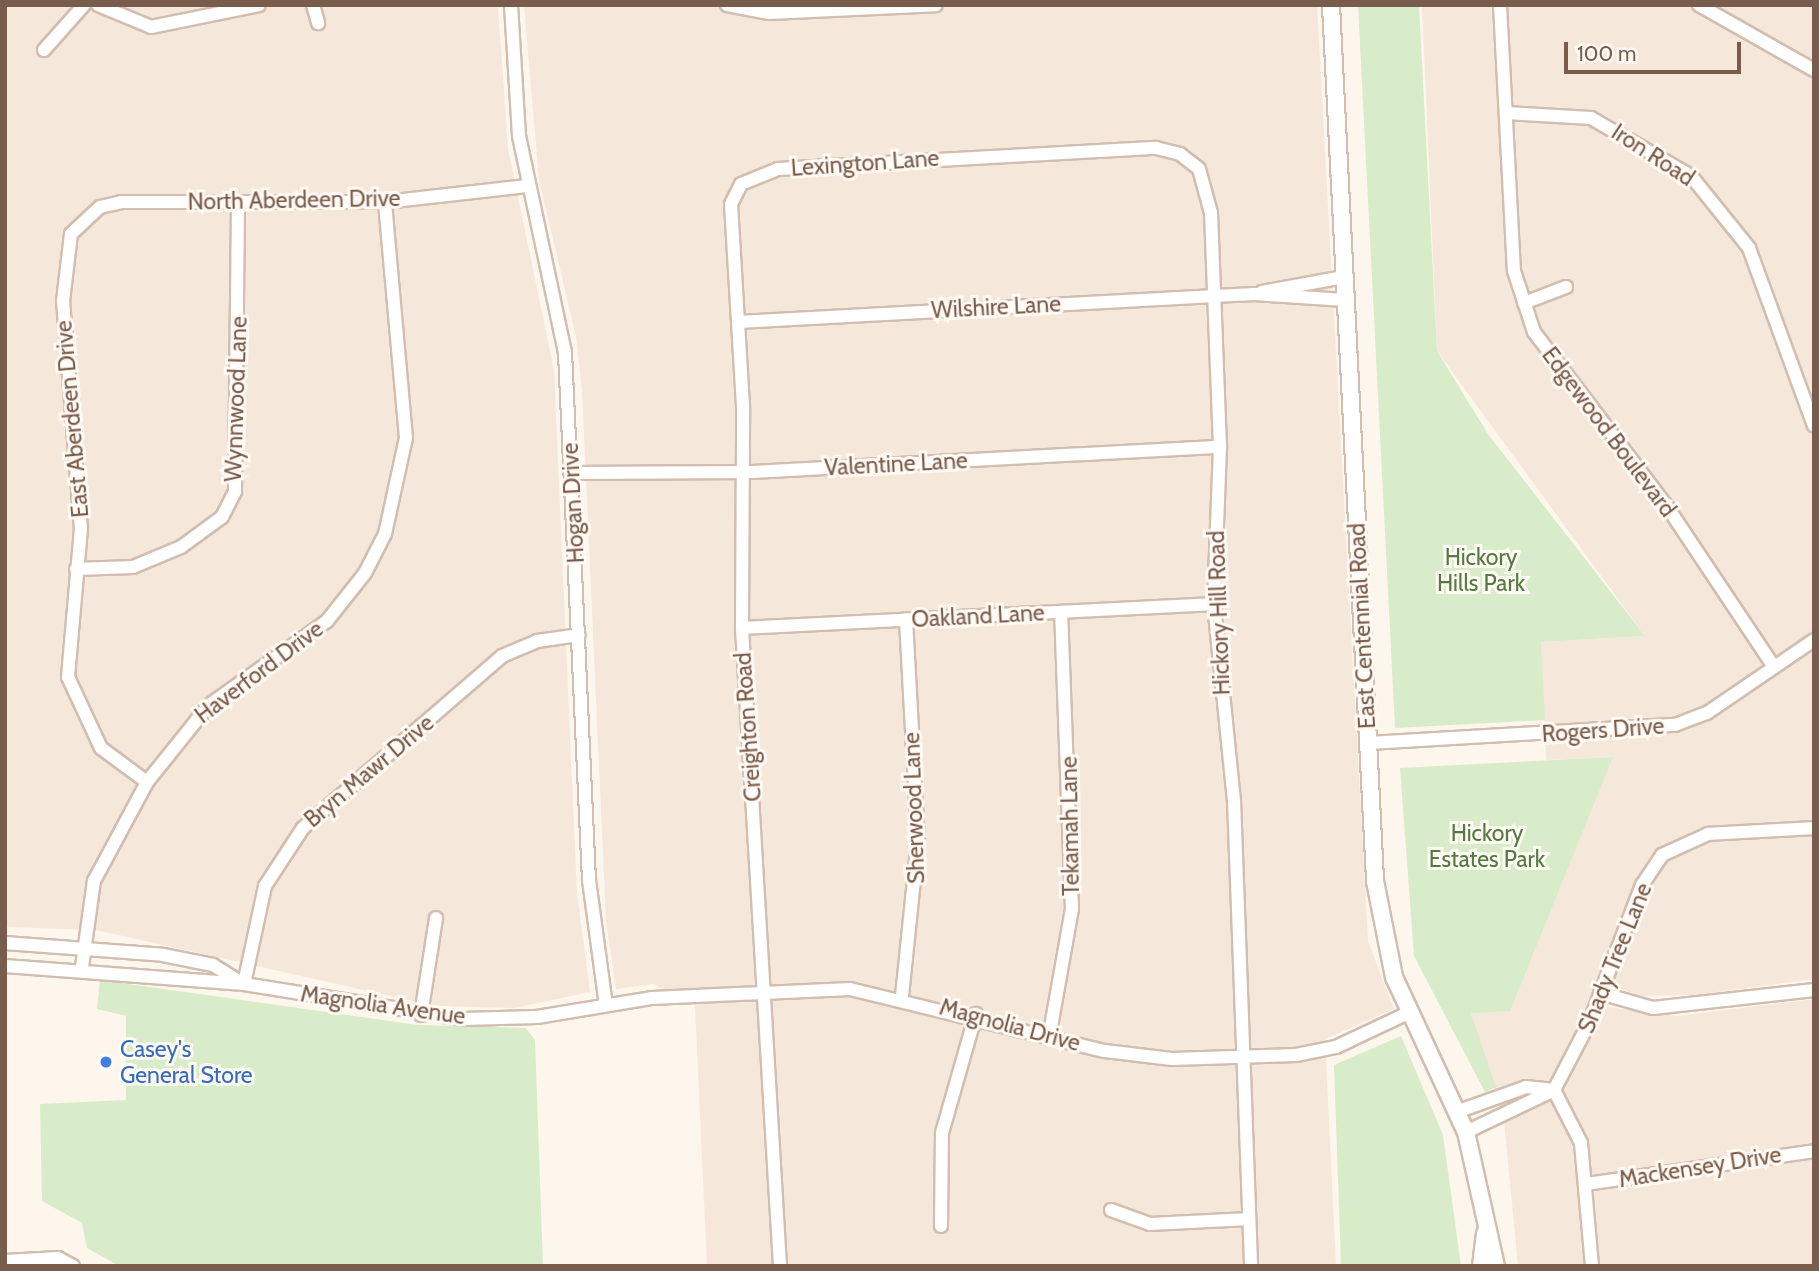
<!DOCTYPE html>
<style>
body{margin:0}
#map{position:relative;width:1819px;height:1271px;overflow:hidden;background:#fdf6ec;font-family:Cabin,sans-serif}
div>[style]{position:absolute}
.residential>*{inset:0;background:#f5e8da}
.green>*{inset:0;background:#d8ecc9}
.roads{filter:drop-shadow(2px 0 #d1beb0) drop-shadow(-2px 0 #d1beb0) drop-shadow(0 2px #d1beb0) drop-shadow(0 -2px #d1beb0)}
.minor>*{height:12px;margin:-6px;padding:0 6px;transform-origin:6px;border-radius:6px;background:#fff}
.tertiary>*{height:16px;margin:-8px;padding:0 8px;transform-origin:8px;border-radius:8px;background:#fff}
.dots>*{width:19px;height:19px;translate:-50% -50%;box-sizing:border-box;border:4px solid #fffaf3;border-radius:50%}
span{translate:-50% -50%;white-space:nowrap;text-align:center;line-height:1.15;-webkit-text-stroke:6px #fffaf3;paint-order:stroke}
.street-label{font-size:23px;color:#7a5c4d}
.park-label{font-size:23px;color:#537a41}
.shop-label{font-size:23px;color:#366cbe}
.left{translate:0 -50%;text-align:left}
.frame{position:absolute;inset:0;border:7px solid #7a5c4d;pointer-events:none}
.scale{position:absolute;left:1564px;top:42px;width:177px;height:32px;box-sizing:border-box;border:4px solid #7a5c4d;border-top:0;padding-left:9px;font-size:21px;line-height:24px;white-space:nowrap;color:#7a5c4d;-webkit-text-stroke:5px #fffaf3;paint-order:stroke}
</style>
<div id="map">
<div class="residential">
<div style="clip-path:polygon(5px 5px,498px 5px,508px 149px,554px 370px,577px 893px,590px 992px,514px 1008px,435px 1006px,96px 930px,5px 927px)"></div>
<div style="clip-path:polygon(524px 5px,1317px 5px,1368px 941px,1394px 1009px,1325px 1039px,1336px 1266px,707px 1266px,695px 1006px,653px 984px,616px 989px,606px 921px,582px 390px,576px 337px,539px 180px)"></div>
<div style="clip-path:polygon(1422px 5px,1814px 5px,1814px 979px,1694px 995px,1640px 996px,1617px 987px,1608px 1007px,1677px 1016px,1814px 999px,1814px 1266px,1518px 1266px,1504px 1121px,1471px 1012px,1612px 757px,1546px 760px,1541px 642px,1645px 636px,1437px 351px)"></div>
</div>
<div class="green">
<div style="clip-path:polygon(1358px 5px,1419px 5px,1437px 351px,1488px 434px,1645px 636px,1541px 642px,1545px 720px,1395px 728px)"></div>
<div style="clip-path:polygon(1613px 757px,1510px 1011px,1471px 1013px,1496px 1087px,1485px 1092px,1414px 956px,1400px 768px)"></div>
<div style="clip-path:polygon(100px 980px,418px 1025px,526px 1028px,535px 1040px,543px 1266px,119px 1266px,87px 1248px,82px 1223px,42px 1201px,40px 1104px,126px 1100px,126px 1016px,97px 1009px)"></div>
<div style="clip-path:polygon(1401px 1036px,1443px 1135px,1461px 1266px,1341px 1266px,1334px 1065px)"></div>
</div>
<div class="roads">
<div class="minor">
<div style="left:98px;top:5px;width:57px;rotate:22.5deg"></div>
<div style="left:151px;top:27px;width:110px;rotate:-11.5deg"></div>
<div style="left:313px;top:5px;width:19px;rotate:74deg"></div>
<div style="left:511px;top:5px;width:131px;rotate:86.5deg"></div>
<div style="left:519px;top:136px;width:221px;rotate:78deg"></div>
<div style="left:565px;top:352px;width:529px;rotate:87.4deg"></div>
<div style="left:589px;top:880px;width:126px;rotate:82.3deg"></div>
<div style="left:727px;top:5px;width:43px;rotate:10.8deg"></div>
<div style="left:769px;top:13px;width:167px;rotate:-2.7deg"></div>
<div style="left:1500px;top:5px;width:266px;rotate:87deg"></div>
<div style="left:1514px;top:271px;width:64px;rotate:71.8deg"></div>
<div style="left:1534px;top:332px;width:221px;rotate:52.7deg"></div>
<div style="left:1668px;top:508px;width:191px;rotate:56.3deg"></div>
<div style="left:1699px;top:5px;width:132px;rotate:29.5deg"></div>
<div style="left:44px;top:50px;width:60px;rotate:-48.4deg"></div>
<div style="left:1506px;top:113px;width:85px;rotate:3.4deg"></div>
<div style="left:1591px;top:118px;width:116px;rotate:30.1deg"></div>
<div style="left:1691px;top:176px;width:92px;rotate:51.1deg"></div>
<div style="left:1749px;top:248px;width:189px;rotate:69.9deg"></div>
<div style="left:1262px;top:292px;width:83px;rotate:-10.4deg"></div>
<div style="left:1524px;top:303px;width:45px;rotate:-20.9deg"></div>
<div style="left:738px;top:322px;width:517px;rotate:-3.11deg"></div>
<div style="left:1254px;top:294px;width:91px;rotate:3.8deg"></div>
<div style="left:573px;top:473px;width:179px;rotate:-0.3deg"></div>
<div style="left:752px;top:472px;width:469px;rotate:-3.1deg"></div>
<div style="left:76px;top:569px;width:57px;rotate:-2deg"></div>
<div style="left:133px;top:567px;width:52px;rotate:-22.6deg"></div>
<div style="left:181px;top:547px;width:51px;rotate:-36.2deg"></div>
<div style="left:222px;top:517px;width:29px;rotate:-63deg"></div>
<div style="left:235px;top:491px;width:288px;rotate:-89.4deg"></div>
<div style="left:742px;top:628px;width:473px;rotate:-2.9deg"></div>
<div style="left:1369px;top:743px;width:307px;rotate:-3.4deg"></div>
<div style="left:1675px;top:725px;width:34px;rotate:-21deg"></div>
<div style="left:1707px;top:713px;width:130px;rotate:-34.3deg"></div>
<div style="left:147px;top:782px;width:57px;rotate:-143.5deg"></div>
<div style="left:101px;top:748px;width:78px;rotate:-114.9deg"></div>
<div style="left:68px;top:677px;width:149px;rotate:-85deg"></div>
<div style="left:81px;top:529px;width:229px;rotate:-94.5deg"></div>
<div style="left:63px;top:301px;width:67px;rotate:-83.2deg"></div>
<div style="left:71px;top:234px;width:40px;rotate:-43deg"></div>
<div style="left:100px;top:207px;width:22px;rotate:-13deg"></div>
<div style="left:121px;top:202px;width:264px"></div>
<div style="left:385px;top:202px;width:143px;rotate:-6.4deg"></div>
<div style="left:5px;top:943px;width:158px;rotate:4.3deg"></div>
<div style="left:163px;top:955px;width:51px;rotate:11.3deg"></div>
<div style="left:213px;top:965px;width:36px;rotate:32deg"></div>
<div style="left:5px;top:966px;width:240px;rotate:4.3deg"></div>
<div style="left:244px;top:984px;width:222px;rotate:9.1deg"></div>
<div style="left:463px;top:1019px;width:74px;rotate:-1.5deg"></div>
<div style="left:537px;top:1017px;width:117px;rotate:-9.4deg"></div>
<div style="left:652px;top:998px;width:198px;rotate:-2.6deg"></div>
<div style="left:850px;top:989px;width:262px;rotate:13.7deg"></div>
<div style="left:1105px;top:1051px;width:67px;rotate:6.8deg"></div>
<div style="left:1172px;top:1059px;width:124px;rotate:-1.8deg"></div>
<div style="left:1296px;top:1055px;width:41px;rotate:-11.3deg"></div>
<div style="left:1336px;top:1047px;width:80px;rotate:-25.3deg"></div>
<div style="left:82px;top:967px;width:87px;rotate:-82.1deg"></div>
<div style="left:94px;top:881px;width:112px;rotate:-61.8deg"></div>
<div style="left:147px;top:782px;width:97px;rotate:-51.2deg"></div>
<div style="left:208px;top:706px;width:146px;rotate:-35.5deg"></div>
<div style="left:327px;top:621px;width:61px;rotate:-51.6deg"></div>
<div style="left:365px;top:573px;width:44px;rotate:-62.9deg"></div>
<div style="left:385px;top:534px;width:98px;rotate:-77.7deg"></div>
<div style="left:406px;top:438px;width:237px;rotate:-95.1deg"></div>
<div style="left:244px;top:984px;width:100px;rotate:-77.9deg"></div>
<div style="left:265px;top:886px;width:69px;rotate:-56.8deg"></div>
<div style="left:303px;top:828px;width:263px;rotate:-40.8deg"></div>
<div style="left:502px;top:656px;width:38px;rotate:-23deg"></div>
<div style="left:537px;top:641px;width:42px;rotate:-8.1deg"></div>
<div style="left:1600px;top:993px;width:55px;rotate:15.8deg"></div>
<div style="left:1653px;top:1008px;width:162px;rotate:-6.4deg"></div>
<div style="left:902px;top:996px;width:156px;rotate:-84.1deg"></div>
<div style="left:918px;top:841px;width:222px;rotate:-93.1deg"></div>
<div style="left:421px;top:1015px;width:98px;rotate:-81.2deg"></div>
<div style="left:1049px;top:1038px;width:131px;rotate:-79.9deg"></div>
<div style="left:1072px;top:909px;width:297px;rotate:-92.1deg"></div>
<div style="left:1554px;top:1090px;width:59px;rotate:63deg"></div>
<div style="left:1581px;top:1143px;width:123px;rotate:84.9deg"></div>
<div style="left:1459px;top:1111px;width:71px;rotate:-19.7deg"></div>
<div style="left:1526px;top:1087px;width:28px;rotate:6deg"></div>
<div style="left:1466px;top:1132px;width:98px;rotate:-25.5deg"></div>
<div style="left:1554px;top:1090px;width:78px;rotate:-62.4deg"></div>
<div style="left:1590px;top:1021px;width:146px;rotate:-69.1deg"></div>
<div style="left:1642px;top:885px;width:36px;rotate:-56deg"></div>
<div style="left:1662px;top:855px;width:51px;rotate:-24.5deg"></div>
<div style="left:1708px;top:834px;width:106px;rotate:-3.2deg"></div>
<div style="left:1586px;top:1184px;width:230px;rotate:-8.2deg"></div>
<div style="left:1111px;top:1210px;width:41px;rotate:19.7deg"></div>
<div style="left:1150px;top:1224px;width:99px;rotate:-2.9deg"></div>
<div style="left:941px;top:1226px;width:93px;rotate:-89.4deg"></div>
<div style="left:942px;top:1133px;width:124px;rotate:-74.1deg"></div>
<div style="left:5px;top:1261px;width:53px;rotate:-3.2deg"></div>
<div style="left:58px;top:1258px;width:17px;rotate:28deg"></div>
<div style="left:780px;top:1266px;width:639px;rotate:-93.41deg"></div>
<div style="left:742px;top:628px;width:222px;rotate:-89.7deg"></div>
<div style="left:743px;top:406px;width:202px;rotate:-93.4deg"></div>
<div style="left:731px;top:204px;width:22px;rotate:-63deg"></div>
<div style="left:741px;top:184px;width:40px;rotate:-22deg"></div>
<div style="left:778px;top:169px;width:379px;rotate:-3.2deg"></div>
<div style="left:1156px;top:148px;width:25px;rotate:14deg"></div>
<div style="left:1180px;top:154px;width:24px;rotate:38deg"></div>
<div style="left:1199px;top:169px;width:46px;rotate:74.7deg"></div>
<div style="left:1211px;top:213px;width:234px;rotate:87.8deg"></div>
<div style="left:1220px;top:447px;width:157px;rotate:92.2deg"></div>
<div style="left:1214px;top:604px;width:197px;rotate:84.2deg"></div>
<div style="left:1234px;top:800px;width:466px;rotate:87.9deg"></div>
</div>
<div class="tertiary">
<div style="left:1331px;top:5px;width:877px;rotate:87.12deg"></div>
<div style="left:1375px;top:881px;width:98px;rotate:78.8deg"></div>
<div style="left:1394px;top:977px;width:171px;rotate:65.1deg"></div>
<div style="left:1466px;top:1132px;width:137px;rotate:77.4deg"></div>
<div style="left:1481px;top:1266px;width:33px;rotate:-83deg"></div>
</div>
</div>
<div class="dots">
<div style="left:106px;top:1062px;background:#3f7fe0"></div>
</div>
<div class="street-label">
<span style="left:1653px;top:155px;rotate:33deg">Iron Road</span>
<span style="left:865px;top:163px;rotate:-4deg">Lexington Lane</span>
<span style="left:294px;top:200px;rotate:-1deg">North Aberdeen Drive</span>
<span style="left:996px;top:307px;rotate:-3deg">Wilshire Lane</span>
<span style="left:236px;top:399px;rotate:-88deg">Wynnwood Lane</span>
<span style="left:72px;top:419px;rotate:-95deg">East Aberdeen Drive</span>
<span style="left:1609px;top:432px;rotate:53deg">Edgewood Boulevard</span>
<span style="left:896px;top:464px;rotate:-3deg">Valentine Lane</span>
<span style="left:573px;top:503px;rotate:-93deg">Hogan Drive</span>
<span style="left:1219px;top:613px;rotate:-92deg">Hickory Hill Road</span>
<span style="left:978px;top:616px;rotate:-3deg">Oakland Lane</span>
<span style="left:1362px;top:626px;rotate:-93deg">East Centennial Road</span>
<span style="left:259px;top:672px;rotate:-37deg">Haverford Drive</span>
<span style="left:748px;top:727px;rotate:-94deg">Creighton Road</span>
<span style="left:1603px;top:730px;rotate:-4deg">Rogers Drive</span>
<span style="left:369px;top:771px;rotate:-40deg">Bryn Mawr Drive</span>
<span style="left:914px;top:808px;rotate:-92deg">Sherwood Lane</span>
<span style="left:1070px;top:826px;rotate:-91deg">Tekamah Lane</span>
<span style="left:1615px;top:958px;rotate:-68deg">Shady Tree Lane</span>
<span style="left:383px;top:1005px;rotate:8deg">Magnolia Avenue</span>
<span style="left:1010px;top:1025px;rotate:15deg">Magnolia Drive</span>
<span style="left:1700px;top:1167px;rotate:-9deg">Mackensey Drive</span>
</div>
<div class="park-label">
<span style="left:1481px;top:570px">Hickory<br>Hills Park</span>
<span style="left:1487px;top:846px">Hickory<br>Estates Park</span>
</div>
<div class="shop-label">
<span class="left" style="left:120px;top:1062px">Casey's<br>General Store</span>
</div>
<div class="frame"></div>
<div class="scale">100 m</div>
</div>
